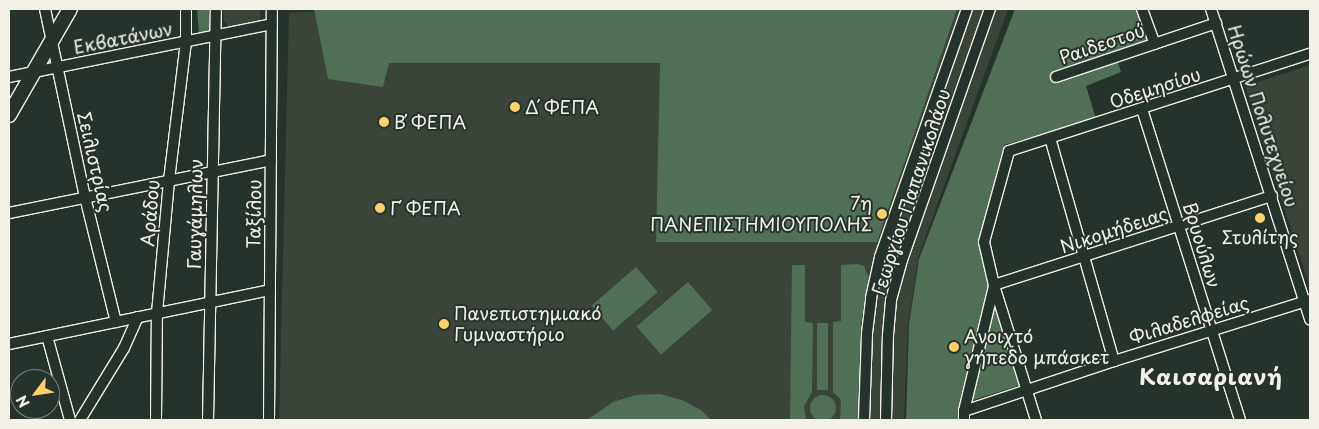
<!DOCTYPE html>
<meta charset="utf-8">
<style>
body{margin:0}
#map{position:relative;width:1319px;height:429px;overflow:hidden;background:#26332d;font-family:"Playpen Sans",sans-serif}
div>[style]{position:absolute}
.built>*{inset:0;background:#3b4439}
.green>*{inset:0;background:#516f57;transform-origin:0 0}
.round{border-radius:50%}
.roads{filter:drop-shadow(1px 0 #f4f1e8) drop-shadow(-1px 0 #f4f1e8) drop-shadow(0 1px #f4f1e8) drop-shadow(0 -1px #f4f1e8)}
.street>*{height:10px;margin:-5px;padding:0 5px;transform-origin:5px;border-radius:5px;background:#26332d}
.secondary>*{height:14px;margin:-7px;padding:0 7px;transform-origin:7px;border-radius:7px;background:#26332d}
.dots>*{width:14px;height:14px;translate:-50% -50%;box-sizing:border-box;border:2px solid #26332d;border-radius:50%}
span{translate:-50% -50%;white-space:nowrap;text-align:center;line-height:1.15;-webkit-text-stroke:4px #26332d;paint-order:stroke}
.street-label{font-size:18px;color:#f4f1e8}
.poi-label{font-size:18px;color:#f4f1e8}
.left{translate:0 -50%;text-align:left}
.right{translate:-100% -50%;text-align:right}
.district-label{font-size:22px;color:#f4f1e8;font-weight:700;letter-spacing:1px}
.frame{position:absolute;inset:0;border:10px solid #f4f1e8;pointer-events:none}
.north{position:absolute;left:10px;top:369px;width:50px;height:50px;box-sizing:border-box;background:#26332d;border:1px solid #787f78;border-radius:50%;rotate:239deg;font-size:14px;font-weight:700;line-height:20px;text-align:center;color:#f4f1e8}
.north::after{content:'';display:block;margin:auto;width:18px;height:22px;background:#ffd166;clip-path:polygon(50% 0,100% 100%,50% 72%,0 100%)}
</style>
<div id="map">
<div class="built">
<div style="clip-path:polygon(223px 9px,260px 9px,261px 22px,230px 28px,224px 21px)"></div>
<div style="clip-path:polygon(370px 9px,1008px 9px,918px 258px,908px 325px,904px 420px,279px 420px,289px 13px)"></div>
<div style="clip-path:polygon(1310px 65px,1310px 288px,1245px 86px)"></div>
</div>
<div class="green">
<div style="clip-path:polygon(197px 9px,209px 9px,209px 31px,199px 33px)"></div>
<div style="clip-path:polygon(314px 9px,957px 9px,877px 242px,656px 242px,660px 63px,389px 63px,383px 87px,328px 79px)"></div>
<div style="clip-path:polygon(1015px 9px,1139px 9px,1150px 40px,1115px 53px,1121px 72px,1086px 86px,1096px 119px,1004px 145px,979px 242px,1020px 385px,961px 404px,960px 420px,906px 420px,909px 324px,919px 259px)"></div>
<div style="clip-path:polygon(857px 264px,864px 266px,869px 278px,861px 322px,858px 420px,840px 420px,841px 400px,833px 392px,833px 322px,841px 321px,841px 265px)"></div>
<div style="clip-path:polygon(792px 265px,805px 265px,805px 322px,813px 323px,812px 392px,804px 406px,806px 420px,790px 420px)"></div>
<div style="left:636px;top:267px;width:33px;height:59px;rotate:49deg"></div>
<div style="left:688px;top:282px;width:37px;height:68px;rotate:49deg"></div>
<div style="left:817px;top:323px;width:11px;height:67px"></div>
<div style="clip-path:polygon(660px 394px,682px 400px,701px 410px,711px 420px,587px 420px,613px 402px,636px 395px)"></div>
<div class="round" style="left:810px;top:395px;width:26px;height:26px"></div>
</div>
<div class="roads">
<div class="street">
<div style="left:45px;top:9px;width:192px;rotate:78deg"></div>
<div style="left:85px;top:197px;width:129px;rotate:76.1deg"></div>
<div style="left:1142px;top:9px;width:37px;rotate:70deg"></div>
<div style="left:1211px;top:9px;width:326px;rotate:72.3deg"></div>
<div style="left:9px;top:77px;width:268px;rotate:-11.4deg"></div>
<div style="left:1056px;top:77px;width:169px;rotate:-18.6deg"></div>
<div style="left:1142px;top:109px;width:326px;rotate:72.5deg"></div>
<div style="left:1050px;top:138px;width:232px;rotate:74deg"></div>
<div style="left:9px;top:213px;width:267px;rotate:-11.4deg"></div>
<div style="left:994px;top:285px;width:292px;rotate:-17.8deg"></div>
<div style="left:47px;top:336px;width:87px;rotate:74.7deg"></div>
<div style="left:9px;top:344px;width:266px;rotate:-11.7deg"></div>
<div style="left:964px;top:411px;width:158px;rotate:-18.4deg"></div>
<div style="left:1114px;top:361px;width:205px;rotate:-17.3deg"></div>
<div style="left:80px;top:420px;width:84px;rotate:-58.6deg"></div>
<div style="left:124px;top:348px;width:34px;rotate:-66deg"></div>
<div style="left:156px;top:420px;width:107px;rotate:-89.5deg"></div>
<div style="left:157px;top:313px;width:134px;rotate:-84.8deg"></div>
<div style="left:169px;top:180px;width:140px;rotate:-83deg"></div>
<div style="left:186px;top:41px;width:32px;rotate:-90deg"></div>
<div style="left:208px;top:420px;width:411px;rotate:-88.9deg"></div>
<div style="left:269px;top:420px;width:411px;rotate:-89.6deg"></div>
<div style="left:864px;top:420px;width:87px;rotate:-88deg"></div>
<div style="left:867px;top:333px;width:35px;rotate:-83deg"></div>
<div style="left:871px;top:298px;width:42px;rotate:-77.6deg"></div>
<div style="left:880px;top:257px;width:263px;rotate:-70.7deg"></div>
<div style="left:886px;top:420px;width:85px;rotate:-88.7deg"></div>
<div style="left:888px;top:335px;width:35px;rotate:-85deg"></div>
<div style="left:891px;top:300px;width:41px;rotate:-74.6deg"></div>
<div style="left:902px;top:260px;width:266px;rotate:-70.7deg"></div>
<div style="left:964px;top:420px;width:9px;rotate:-90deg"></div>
<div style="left:964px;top:411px;width:129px;rotate:-76.5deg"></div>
<div style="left:1036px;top:420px;width:141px;rotate:-107.3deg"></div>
<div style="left:994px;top:285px;width:44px;rotate:-103.1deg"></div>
<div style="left:984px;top:242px;width:94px;rotate:-74.6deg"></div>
<div style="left:1009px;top:151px;width:316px;rotate:-17.9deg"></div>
</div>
<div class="secondary">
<div style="left:9px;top:115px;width:122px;rotate:-60.1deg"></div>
</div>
</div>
<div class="dots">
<div style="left:515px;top:107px;background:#ffd166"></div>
<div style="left:384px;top:122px;background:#ffd166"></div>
<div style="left:380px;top:208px;background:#ffd166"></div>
<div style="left:882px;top:214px;background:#ffd166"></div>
<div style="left:1260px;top:218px;background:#ffd166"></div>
<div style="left:444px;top:324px;background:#ffd166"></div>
<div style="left:954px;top:347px;background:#ffd166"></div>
</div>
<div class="street-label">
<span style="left:123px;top:38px;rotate:-11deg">Εκβατάνων</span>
<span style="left:1102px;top:44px;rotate:-19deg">Ραιδεστού</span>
<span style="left:1155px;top:88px;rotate:-18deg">Οδεμησίου</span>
<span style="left:1263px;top:116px;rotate:72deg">Ηρώων Πολυτεχνείου</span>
<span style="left:95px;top:162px;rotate:77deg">Σειλιστρίας</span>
<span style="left:911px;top:192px;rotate:-72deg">Γεωργίου Παπανικολάου</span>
<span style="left:150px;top:213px;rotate:-85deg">Αράδου</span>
<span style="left:195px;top:214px;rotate:-89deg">Γαυγάμηλων</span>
<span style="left:254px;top:214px;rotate:-89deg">Ταξίλου</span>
<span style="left:1114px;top:230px;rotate:-18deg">Νικομήδειας</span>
<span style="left:1202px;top:245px;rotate:73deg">Βρυούλων</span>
<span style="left:1189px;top:320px;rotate:-17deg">Φιλαδελφείας</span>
</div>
<div class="poi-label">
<span class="left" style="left:525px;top:107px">Δ΄ ΦΕΠΑ</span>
<span class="left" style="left:394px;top:122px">Β΄ ΦΕΠΑ</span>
<span class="right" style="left:872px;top:214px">7η<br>ΠΑΝΕΠΙΣΤΗΜΙΟΥΠΟΛΗΣ</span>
<span class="left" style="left:390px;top:208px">Γ΄ ΦΕΠΑ</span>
<span style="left:1260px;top:237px">Στυλίτης</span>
<span class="left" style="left:454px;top:324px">Πανεπιστημιακό<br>Γυμναστήριο</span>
<span class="left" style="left:964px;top:347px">Ανοιχτό<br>γήπεδο μπάσκετ</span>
</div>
<div class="district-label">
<span style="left:1211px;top:376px">Καισαριανή</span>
</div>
<div class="frame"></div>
<div class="north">N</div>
</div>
